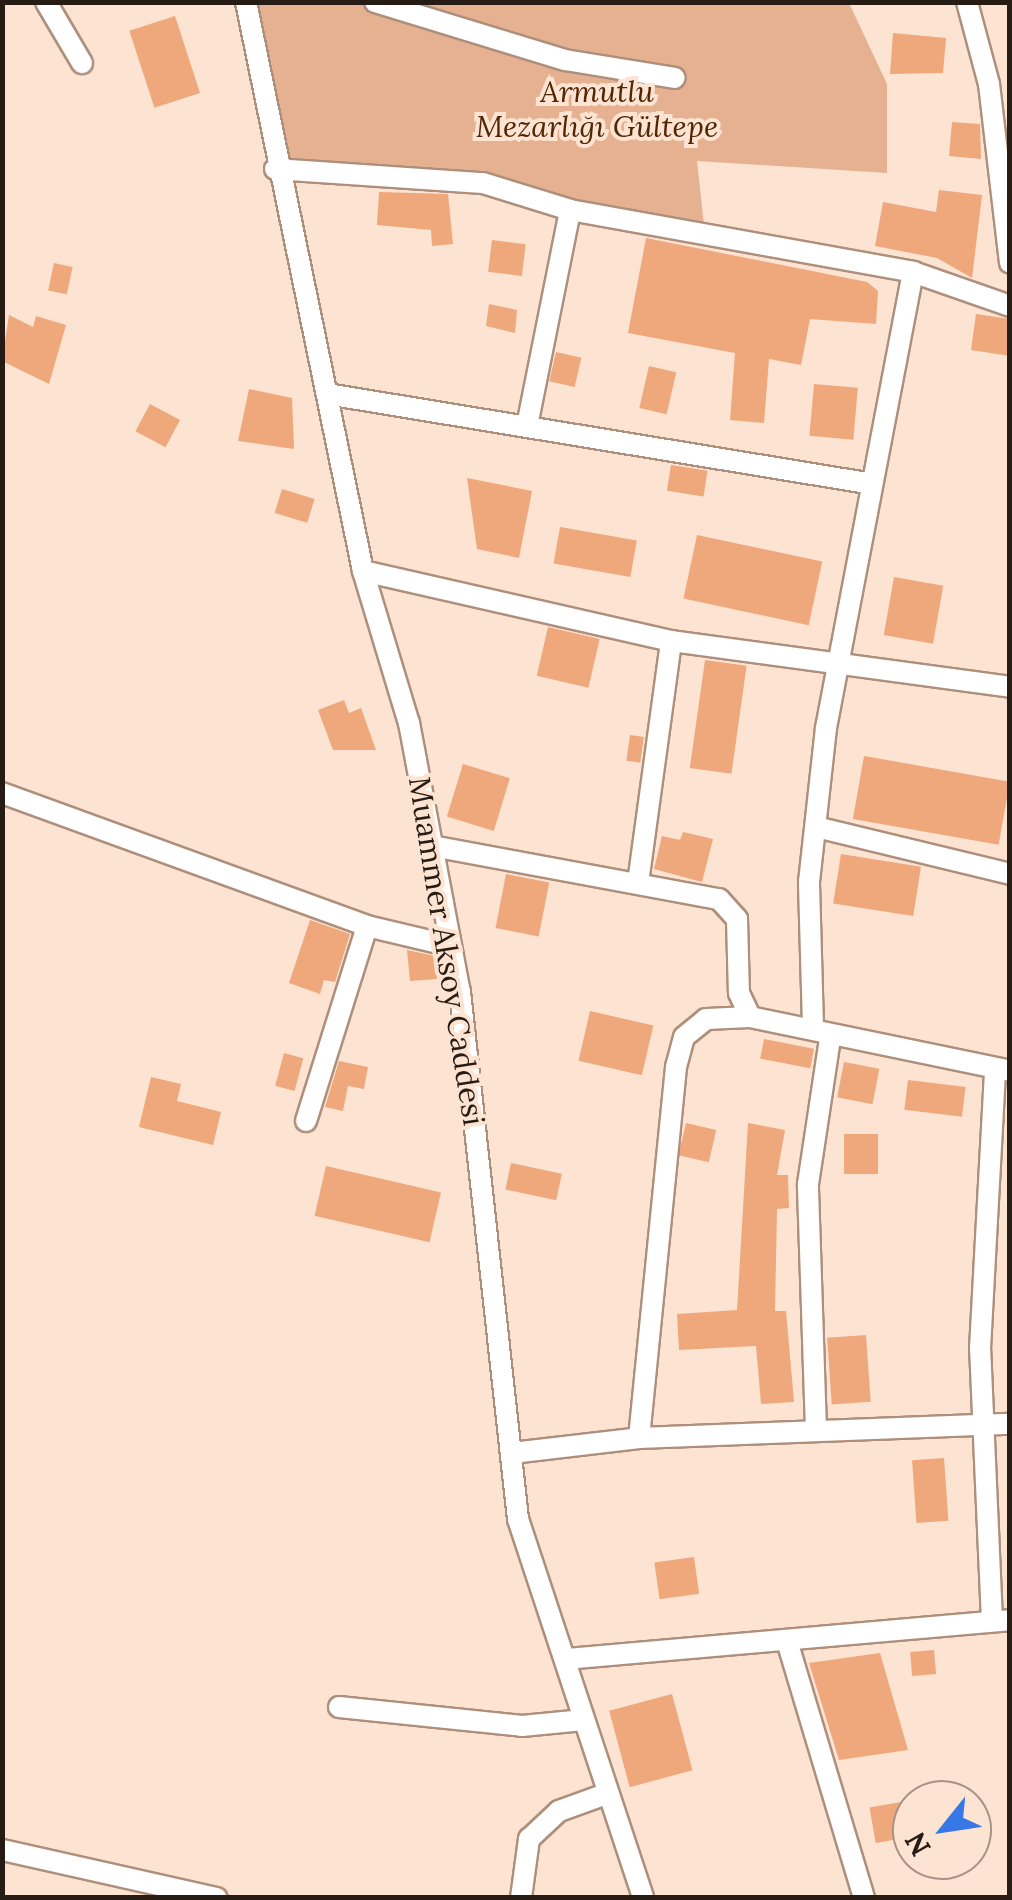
<!DOCTYPE html>
<meta charset="utf-8">
<style>
body{margin:0}
#map{position:relative;width:1012px;height:1900px;overflow:hidden;background:#fde3d2;font-family:Lora,serif}
div>[style]{position:absolute}
.green>*{inset:0;background:#e5b190}
.building>*{inset:0;background:#eea87b;transform-origin:0 0}
.roads{filter:drop-shadow(2px 0 #ae8f7c) drop-shadow(-2px 0 #ae8f7c) drop-shadow(0 2px #ae8f7c) drop-shadow(0 -2px #ae8f7c)}
.minor>*{height:20px;margin:-10px;padding:0 10px;transform-origin:10px;border-radius:10px;background:#fff}
span{translate:-50% -50%;white-space:nowrap;text-align:center;line-height:1.15;-webkit-text-stroke:8px #fde3d2;paint-order:stroke}
.park-label{font-size:30px;color:#522603;font-style:italic}
.street-label{font-size:30px;color:#271c14}
.frame{position:absolute;inset:0;border:5px solid #271c14;pointer-events:none}
.north{position:absolute;left:892px;top:1780px;width:100px;height:100px;box-sizing:border-box;background:#fde3d2;border:2px solid #a79386;border-radius:50%;rotate:240deg;font-size:28px;font-weight:700;line-height:40px;text-align:center;color:#271c14}
.north::after{content:'';display:block;margin:auto;width:35px;height:45px;background:#3578e6;clip-path:polygon(50% 0,100% 100%,50% 72%,0 100%)}
</style>
<div id="map">
<div class="green">
<div style="clip-path:polygon(246px 3px,849px 3px,887px 84px,887px 173px,697px 161px,705px 234px,483px 183px,275px 169px)"></div>
</div>
<div class="building">
<div style="left:175px;top:16px;width:81px;height:48px;rotate:72deg"></div>
<div style="clip-path:polygon(893px 33px,946px 38px,943px 73px,890px 74px)"></div>
<div style="clip-path:polygon(952px 122px,980px 124px,981px 159px,949px 156px)"></div>
<div style="clip-path:polygon(939px 190px,982px 195px,972px 278px,937px 258px,875px 246px,883px 202px,936px 212px)"></div>
<div style="clip-path:polygon(379px 192px,448px 194px,453px 244px,432px 246px,431px 230px,377px 225px)"></div>
<div style="clip-path:polygon(646px 238px,867px 282px,878px 291px,876px 324px,810px 319px,801px 365px,769px 359px,764px 423px,730px 420px,735px 353px,628px 333px)"></div>
<div style="left:492px;top:240px;width:34px;height:32px;rotate:7deg"></div>
<div style="left:54px;top:263px;width:19px;height:28px;rotate:12deg"></div>
<div style="clip-path:polygon(489px 304px,517px 310px,515px 333px,486px 326px)"></div>
<div style="clip-path:polygon(976px 314px,1010px 319px,1010px 356px,971px 350px)"></div>
<div style="clip-path:polygon(9px 315px,33px 327px,36px 316px,66px 325px,49px 384px,2px 361px)"></div>
<div style="left:556px;top:352px;width:26px;height:30px;rotate:13deg"></div>
<div style="left:649px;top:366px;width:28px;height:43px;rotate:13deg"></div>
<div style="left:814px;top:384px;width:44px;height:52px;rotate:5deg"></div>
<div style="clip-path:polygon(249px 389px,292px 398px,294px 449px,238px 441px)"></div>
<div style="left:150px;top:404px;width:34px;height:31px;rotate:28deg"></div>
<div style="left:671px;top:465px;width:37px;height:26px;rotate:9deg"></div>
<div style="clip-path:polygon(467px 478px,532px 491px,519px 558px,477px 549px)"></div>
<div style="left:282px;top:489px;width:34px;height:25px;rotate:17deg"></div>
<div style="left:560px;top:527px;width:78px;height:37px;rotate:10deg"></div>
<div style="left:697px;top:535px;width:128px;height:65px;rotate:12deg"></div>
<div style="left:894px;top:577px;width:50px;height:59px;rotate:10deg"></div>
<div style="left:548px;top:627px;width:53px;height:50px;rotate:13deg"></div>
<div style="left:705px;top:660px;width:42px;height:109px;rotate:8deg"></div>
<div style="clip-path:polygon(344px 700px,349px 713px,361px 708px,376px 750px,333px 750px,318px 710px)"></div>
<div style="left:630px;top:735px;width:14px;height:26px;rotate:8deg"></div>
<div style="left:864px;top:756px;width:148px;height:64px;rotate:10deg"></div>
<div style="left:463px;top:764px;width:49px;height:55px;rotate:17deg"></div>
<div style="clip-path:polygon(683px 832px,713px 839px,702px 882px,654px 869px,662px 836px,680px 840px)"></div>
<div style="left:841px;top:854px;width:81px;height:50px;rotate:9deg"></div>
<div style="left:506px;top:874px;width:44px;height:55px;rotate:11deg"></div>
<div style="clip-path:polygon(310px 920px,350px 934px,335px 982px,324px 980px,320px 994px,289px 983px)"></div>
<div style="clip-path:polygon(407px 950px,435px 956px,437px 979px,410px 981px)"></div>
<div style="left:590px;top:1011px;width:65px;height:51px;rotate:13deg"></div>
<div style="left:764px;top:1039px;width:51px;height:20px;rotate:11deg"></div>
<div style="left:284px;top:1053px;width:20px;height:34px;rotate:15deg"></div>
<div style="clip-path:polygon(339px 1061px,368px 1067px,364px 1089px,348px 1086px,343px 1111px,325px 1107px)"></div>
<div style="left:844px;top:1062px;width:36px;height:36px;rotate:11deg"></div>
<div style="clip-path:polygon(151px 1077px,181px 1084px,177px 1101px,221px 1112px,213px 1145px,139px 1127px)"></div>
<div style="left:908px;top:1080px;width:58px;height:30px;rotate:7deg"></div>
<div style="left:686px;top:1123px;width:31px;height:33px;rotate:13deg"></div>
<div style="clip-path:polygon(748px 1123px,785px 1130px,777px 1175px,788px 1175px,789px 1208px,777px 1209px,775px 1311px,786px 1311px,794px 1402px,761px 1404px,756px 1346px,679px 1350px,677px 1314px,737px 1310px)"></div>
<div style="left:844px;top:1134px;width:34px;height:40px"></div>
<div style="left:511px;top:1163px;width:52px;height:27px;rotate:12deg"></div>
<div style="left:326px;top:1166px;width:118px;height:51px;rotate:13deg"></div>
<div style="left:866px;top:1335px;width:67px;height:39px;rotate:86deg"></div>
<div style="left:944px;top:1458px;width:63px;height:32px;rotate:86deg"></div>
<div style="left:694px;top:1557px;width:37px;height:40px;rotate:82deg"></div>
<div style="left:934px;top:1650px;width:24px;height:24px;rotate:85deg"></div>
<div style="clip-path:polygon(880px 1653px,908px 1750px,839px 1760px,809px 1663px)"></div>
<div style="left:672px;top:1694px;width:79px;height:65px;rotate:75deg"></div>
<div style="left:901px;top:1802px;width:36px;height:32px;rotate:80deg"></div>
</div>
<div class="roads">
<div class="minor">
<div style="left:46px;top:2px;width:71px;rotate:59.5deg"></div>
<div style="left:246px;top:2px;width:581px;rotate:78.38deg"></div>
<div style="left:363px;top:571px;width:159px;rotate:73.2deg"></div>
<div style="left:409px;top:723px;width:274px;rotate:79.3deg"></div>
<div style="left:460px;top:992px;width:530px;rotate:83.72deg"></div>
<div style="left:518px;top:1519px;width:399px;rotate:71.7deg"></div>
<div style="left:375px;top:2px;width:199px;rotate:17deg"></div>
<div style="left:565px;top:60px;width:111px;rotate:9.3deg"></div>
<div style="left:967px;top:2px;width:85px;rotate:75deg"></div>
<div style="left:989px;top:84px;width:180px;rotate:83.3deg"></div>
<div style="left:275px;top:169px;width:208px;rotate:3.9deg"></div>
<div style="left:483px;top:183px;width:91px;rotate:17.2deg"></div>
<div style="left:570px;top:210px;width:349px;rotate:10.2deg"></div>
<div style="left:913px;top:272px;width:103px;rotate:19.3deg"></div>
<div style="left:333px;top:395px;width:541px;rotate:9.36deg"></div>
<div style="left:527px;top:426px;width:220px;rotate:-78.7deg"></div>
<div style="left:363px;top:571px;width:316px;rotate:12.8deg"></div>
<div style="left:671px;top:641px;width:342px;rotate:7.7deg"></div>
<div style="left:2px;top:793px;width:388px;rotate:20deg"></div>
<div style="left:367px;top:926px;width:86px;rotate:13.4deg"></div>
<div style="left:816px;top:827px;width:200px;rotate:13.6deg"></div>
<div style="left:432px;top:846px;width:292px;rotate:10.5deg"></div>
<div style="left:719px;top:899px;width:27px;rotate:48deg"></div>
<div style="left:737px;top:919px;width:74px;rotate:88.5deg"></div>
<div style="left:739px;top:993px;width:26px;rotate:65deg"></div>
<div style="left:750px;top:1017px;width:266px;rotate:11.7deg"></div>
<div style="left:638px;top:883px;width:244px;rotate:-82.2deg"></div>
<div style="left:813px;top:1027px;width:145px;rotate:-91.6deg"></div>
<div style="left:809px;top:882px;width:155px;rotate:-83.7deg"></div>
<div style="left:826px;top:728px;width:464px;rotate:-79.2deg"></div>
<div style="left:306px;top:1121px;width:204px;rotate:-72.6deg"></div>
<div style="left:816px;top:1430px;width:246px;rotate:-91.9deg"></div>
<div style="left:808px;top:1184px;width:148px;rotate:-81.4deg"></div>
<div style="left:639px;top:1438px;width:373px;rotate:-84.3deg"></div>
<div style="left:676px;top:1067px;width:31px;rotate:-75deg"></div>
<div style="left:684px;top:1037px;width:28px;rotate:-39deg"></div>
<div style="left:706px;top:1019px;width:44px;rotate:-2.6deg"></div>
<div style="left:512px;top:1453px;width:128px;rotate:-6.7deg"></div>
<div style="left:639px;top:1438px;width:371px;rotate:-2.2deg"></div>
<div style="left:992px;top:1621px;width:272px;rotate:-92.5deg"></div>
<div style="left:980px;top:1349px;width:281px;rotate:-86.9deg"></div>
<div style="left:787px;top:1641px;width:268px;rotate:73.3deg"></div>
<div style="left:566px;top:1659px;width:446px;rotate:-5deg"></div>
<div style="left:339px;top:1707px;width:184px;rotate:5.9deg"></div>
<div style="left:522px;top:1726px;width:62px;rotate:-5.5deg"></div>
<div style="left:2px;top:1850px;width:220px;rotate:12.6deg"></div>
<div style="left:521px;top:1898px;width:60px;rotate:-82.3deg"></div>
<div style="left:529px;top:1839px;width:41px;rotate:-43deg"></div>
<div style="left:559px;top:1811px;width:50px;rotate:-19.9deg"></div>
</div>
</div>
<div class="park-label">
<span style="left:597px;top:108px">Armutlu<br>Mezarlığı Gültepe</span>
</div>
<div class="street-label">
<span style="left:447px;top:951px;rotate:81deg">Muammer Aksoy Caddesi</span>
</div>
<div class="frame"></div>
<div class="north">N</div>
</div>
